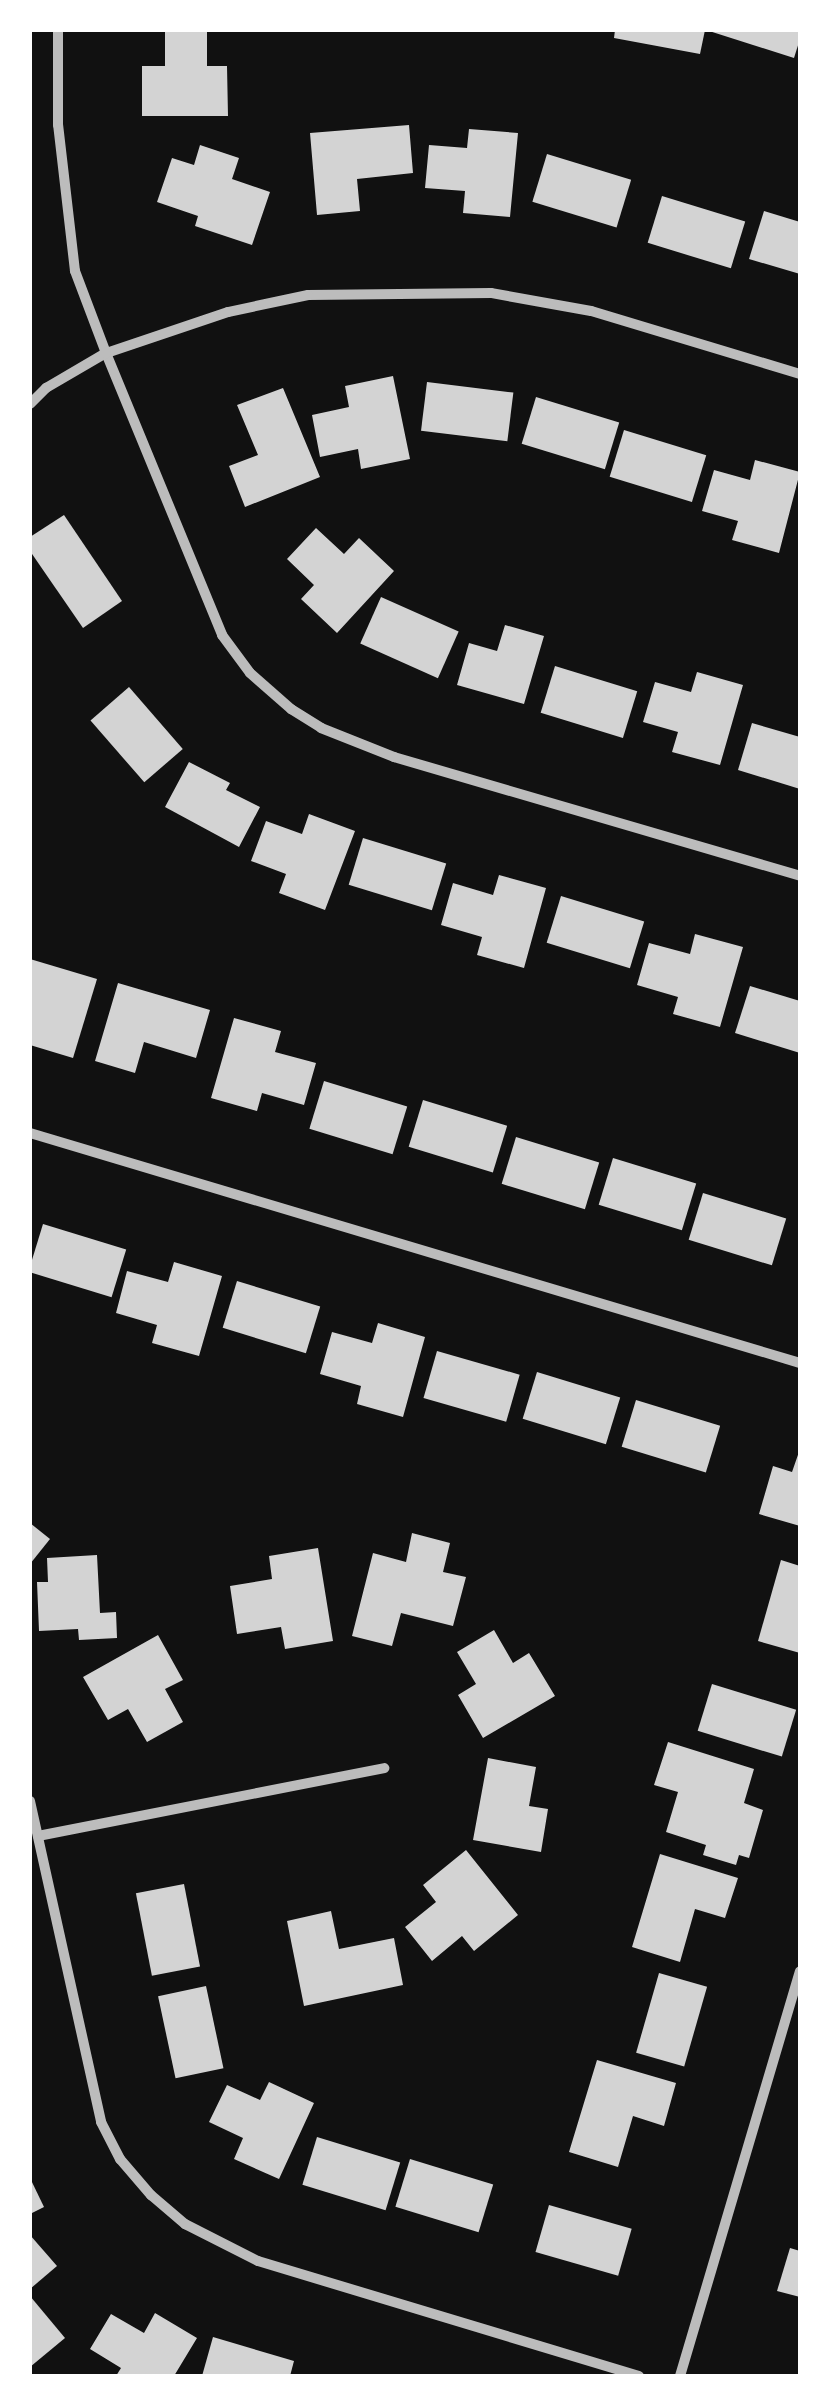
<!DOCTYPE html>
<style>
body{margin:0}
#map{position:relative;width:830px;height:2406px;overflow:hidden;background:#111;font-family:Lato,sans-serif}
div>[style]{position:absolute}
.building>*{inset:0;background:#d3d3d3;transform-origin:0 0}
.minor>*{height:10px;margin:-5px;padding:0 5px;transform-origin:5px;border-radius:5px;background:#bcbcbc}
span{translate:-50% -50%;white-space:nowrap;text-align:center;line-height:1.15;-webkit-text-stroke:10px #fff;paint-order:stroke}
.frame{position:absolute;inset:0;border:32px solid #fff;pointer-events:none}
</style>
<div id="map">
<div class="building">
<div style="clip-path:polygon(165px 30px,207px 30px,207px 66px,227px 66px,228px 116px,142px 116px,142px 66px,165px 66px)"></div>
<div style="clip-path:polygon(615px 30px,705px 30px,700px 54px,614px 38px)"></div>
<div style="clip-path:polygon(706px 30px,800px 30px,800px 39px,794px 58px)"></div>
<div style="clip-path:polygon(409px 125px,413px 173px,357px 179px,360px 211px,317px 215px,310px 133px)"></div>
<div style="clip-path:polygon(469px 129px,518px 133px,510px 217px,463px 213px,465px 191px,425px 188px,429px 145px,467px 148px)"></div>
<div style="clip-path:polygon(200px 145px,239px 158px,232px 179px,270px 192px,252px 245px,195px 226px,198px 216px,157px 202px,172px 158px,194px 165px)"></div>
<div style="left:547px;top:154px;width:88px;height:50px;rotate:17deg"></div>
<div style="left:662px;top:196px;width:87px;height:49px;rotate:17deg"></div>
<div style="clip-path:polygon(764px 211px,800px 222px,800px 274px,749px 259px)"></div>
<div style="clip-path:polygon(393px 376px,410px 459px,361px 469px,358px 449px,320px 457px,312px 415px,349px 407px,345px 386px)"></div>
<div style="left:427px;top:382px;width:87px;height:49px;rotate:7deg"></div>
<div style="clip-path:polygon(283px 388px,320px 477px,245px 507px,229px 466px,258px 455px,237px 405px)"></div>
<div style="left:536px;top:397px;width:87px;height:49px;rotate:17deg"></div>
<div style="left:624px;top:430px;width:86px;height:49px;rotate:17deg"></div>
<div style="clip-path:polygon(755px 460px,800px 472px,779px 553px,732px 540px,738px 521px,702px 511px,714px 470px,750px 480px)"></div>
<div style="clip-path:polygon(64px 515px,122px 601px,83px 628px,30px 551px,30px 537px)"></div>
<div style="clip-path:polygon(316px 528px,344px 554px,359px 538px,394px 571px,337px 633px,301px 599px,314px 585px,287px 559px)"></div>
<div style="left:381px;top:597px;width:85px;height:51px;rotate:24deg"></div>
<div style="clip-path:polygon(505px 625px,544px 636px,524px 704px,457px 685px,469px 643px,497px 651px)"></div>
<div style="left:555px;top:666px;width:86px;height:49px;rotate:17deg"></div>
<div style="clip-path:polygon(697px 672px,743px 685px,720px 765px,672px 752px,678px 732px,643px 722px,655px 682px,691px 692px)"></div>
<div style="left:129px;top:687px;width:82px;height:51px;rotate:49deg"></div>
<div style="clip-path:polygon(752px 723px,800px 737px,800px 789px,738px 770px)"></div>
<div style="clip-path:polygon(189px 762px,230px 783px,226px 790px,260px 807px,239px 847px,165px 807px)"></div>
<div style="clip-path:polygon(309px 814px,355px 831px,325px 910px,279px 893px,286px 874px,251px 861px,266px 821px,302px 834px)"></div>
<div style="left:363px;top:838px;width:87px;height:49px;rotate:17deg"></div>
<div style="clip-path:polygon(499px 875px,546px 888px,524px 968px,477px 955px,482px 937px,441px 925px,453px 883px,493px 895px)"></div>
<div style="left:561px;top:896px;width:87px;height:49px;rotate:17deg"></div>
<div style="clip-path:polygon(695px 934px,743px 947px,720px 1027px,673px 1014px,678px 997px,637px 985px,649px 943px,690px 954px)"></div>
<div style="clip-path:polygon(30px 959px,97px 979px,73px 1058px,30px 1045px)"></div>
<div style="clip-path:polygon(118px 983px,210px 1010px,196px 1058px,144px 1042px,135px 1073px,95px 1061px)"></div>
<div style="clip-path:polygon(750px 986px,800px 1001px,800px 1053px,735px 1033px)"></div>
<div style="clip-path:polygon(234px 1018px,281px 1031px,275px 1052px,316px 1063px,304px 1105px,262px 1093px,257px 1111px,211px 1098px)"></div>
<div style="left:324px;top:1081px;width:87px;height:50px;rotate:17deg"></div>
<div style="left:423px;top:1100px;width:88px;height:49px;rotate:17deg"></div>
<div style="left:516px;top:1137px;width:87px;height:49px;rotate:17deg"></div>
<div style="left:613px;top:1158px;width:87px;height:49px;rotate:17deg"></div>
<div style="left:703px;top:1193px;width:87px;height:49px;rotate:17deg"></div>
<div style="left:43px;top:1224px;width:87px;height:50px;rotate:17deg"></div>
<div style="clip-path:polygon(174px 1262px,222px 1276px,199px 1356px,152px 1343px,157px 1325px,116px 1313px,127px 1271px,168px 1282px)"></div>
<div style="left:237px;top:1281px;width:87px;height:49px;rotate:17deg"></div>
<div style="clip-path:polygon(378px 1323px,425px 1337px,403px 1417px,357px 1404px,361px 1386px,320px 1374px,332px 1332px,372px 1343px)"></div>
<div style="left:437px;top:1351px;width:86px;height:49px;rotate:16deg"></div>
<div style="left:537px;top:1372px;width:87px;height:49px;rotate:17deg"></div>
<div style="left:636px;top:1400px;width:88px;height:49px;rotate:17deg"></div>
<div style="clip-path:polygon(800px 1449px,800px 1526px,759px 1514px,773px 1466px,792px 1472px)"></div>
<div style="clip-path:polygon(30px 1523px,50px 1539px,30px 1564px)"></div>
<div style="clip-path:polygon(412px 1533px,450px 1543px,443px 1572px,466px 1577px,453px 1626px,401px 1613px,392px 1646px,352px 1636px,373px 1553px,406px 1562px)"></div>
<div style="clip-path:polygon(318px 1548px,333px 1641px,285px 1649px,281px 1627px,237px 1634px,230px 1586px,272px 1579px,269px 1556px)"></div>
<div style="clip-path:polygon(97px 1555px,100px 1613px,116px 1612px,117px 1638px,79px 1640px,78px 1629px,39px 1631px,37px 1582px,48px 1582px,47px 1558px)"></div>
<div style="clip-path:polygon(781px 1560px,800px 1566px,800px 1653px,758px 1641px)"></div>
<div style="clip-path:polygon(494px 1630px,513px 1663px,529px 1653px,555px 1696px,483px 1738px,458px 1695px,476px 1684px,457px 1652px)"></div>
<div style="clip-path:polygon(158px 1635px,183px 1680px,165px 1689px,183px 1722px,147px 1742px,128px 1709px,108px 1720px,83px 1677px)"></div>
<div style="left:712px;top:1684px;width:88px;height:49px;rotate:17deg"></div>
<div style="clip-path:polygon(668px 1742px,754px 1769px,744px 1803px,763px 1810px,749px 1858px,739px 1855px,736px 1865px,703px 1855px,706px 1845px,666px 1832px,678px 1792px,654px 1785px)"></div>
<div style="clip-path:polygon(488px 1758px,536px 1767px,529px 1806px,548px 1809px,541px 1852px,473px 1840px)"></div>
<div style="clip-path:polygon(466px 1850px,518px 1915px,474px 1951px,462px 1936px,432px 1961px,405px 1927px,436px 1902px,423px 1885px)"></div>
<div style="clip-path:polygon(660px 1854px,738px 1878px,725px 1918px,695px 1909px,680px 1962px,632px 1947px)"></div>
<div style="left:184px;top:1884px;width:84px;height:49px;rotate:79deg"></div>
<div style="clip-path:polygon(331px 1911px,339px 1949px,394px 1938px,403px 1985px,304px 2006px,287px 1921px)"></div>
<div style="left:659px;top:1973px;width:50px;height:83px;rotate:16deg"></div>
<div style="left:206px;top:1986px;width:84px;height:49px;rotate:78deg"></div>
<div style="clip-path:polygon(597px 2060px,676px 2083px,664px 2126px,633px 2116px,618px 2167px,569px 2152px)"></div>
<div style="clip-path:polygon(269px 2082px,314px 2103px,279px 2179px,234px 2159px,243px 2138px,209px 2122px,227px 2085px,260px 2100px)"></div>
<div style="left:317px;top:2137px;width:87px;height:50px;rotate:17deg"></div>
<div style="left:410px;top:2159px;width:87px;height:50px;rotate:17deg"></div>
<div style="clip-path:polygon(30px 2178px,44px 2207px,30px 2214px)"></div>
<div style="left:549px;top:2205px;width:86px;height:49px;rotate:16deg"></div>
<div style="clip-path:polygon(30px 2235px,57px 2266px,30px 2289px)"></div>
<div style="clip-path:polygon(790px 2248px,800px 2251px,800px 2297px,777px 2291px)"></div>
<div style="clip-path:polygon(30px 2296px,65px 2338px,30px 2367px)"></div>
<div style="clip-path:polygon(155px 2313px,197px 2338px,174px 2376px,116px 2376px,121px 2368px,90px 2349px,111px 2314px,144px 2333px)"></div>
<div style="clip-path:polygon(213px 2337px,294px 2361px,290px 2376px,202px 2376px)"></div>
</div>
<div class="minor">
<div style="left:800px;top:374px;width:218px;rotate:-163.2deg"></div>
<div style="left:591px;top:311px;width:102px;rotate:-169.8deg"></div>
<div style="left:491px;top:293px;width:183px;rotate:179.4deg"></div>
<div style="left:308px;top:295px;width:82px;rotate:168deg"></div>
<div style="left:228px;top:312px;width:129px;rotate:161.4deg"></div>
<div style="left:106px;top:353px;width:305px;rotate:67.6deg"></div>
<div style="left:222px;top:635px;width:47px;rotate:53.6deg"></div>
<div style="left:250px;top:673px;width:55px;rotate:41.3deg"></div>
<div style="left:291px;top:709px;width:36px;rotate:32deg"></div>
<div style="left:321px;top:728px;width:79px;rotate:21.7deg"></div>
<div style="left:394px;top:757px;width:423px;rotate:16.3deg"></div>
<div style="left:30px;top:404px;width:23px;rotate:-45deg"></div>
<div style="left:46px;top:388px;width:69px;rotate:-30.3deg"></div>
<div style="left:106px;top:353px;width:88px;rotate:-110.7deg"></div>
<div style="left:75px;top:271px;width:147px;rotate:-96.6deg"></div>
<div style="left:58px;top:125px;width:95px;rotate:-90deg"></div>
<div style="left:30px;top:1133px;width:804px;rotate:16.63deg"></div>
<div style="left:30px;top:1801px;width:329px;rotate:77.5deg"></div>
<div style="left:101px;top:2122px;width:42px;rotate:62.8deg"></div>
<div style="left:120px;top:2159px;width:48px;rotate:49.3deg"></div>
<div style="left:151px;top:2195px;width:45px;rotate:40.5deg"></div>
<div style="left:185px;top:2224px;width:82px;rotate:26.9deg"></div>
<div style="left:258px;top:2261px;width:398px;rotate:16.8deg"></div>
<div style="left:38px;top:1836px;width:353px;rotate:-11.1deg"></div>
<div style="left:680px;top:2376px;width:422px;rotate:-73.5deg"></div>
</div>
<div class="frame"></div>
</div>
